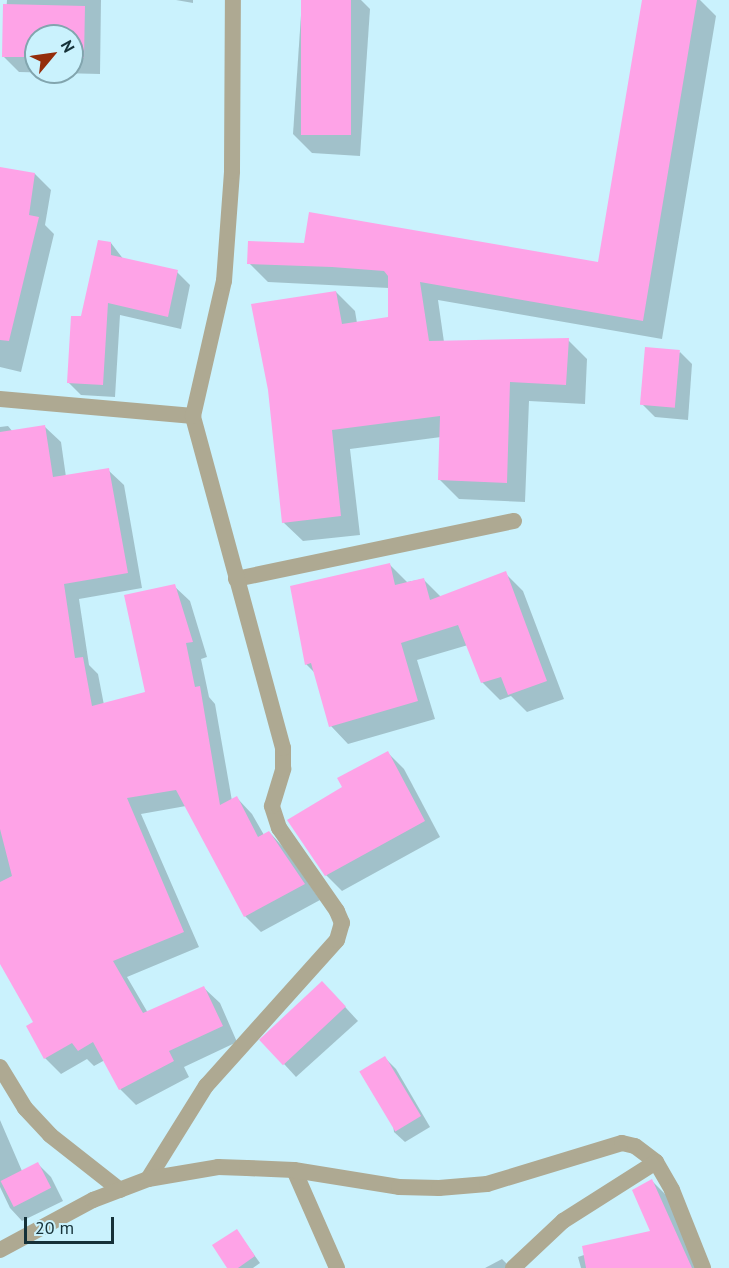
<!DOCTYPE html>
<style>
body{margin:0}
#map{position:relative;width:729px;height:1268px;overflow:hidden;background:#caf2fd;font-family:"PT Sans",sans-serif}
div>[style]{position:absolute}
.shadow>*{inset:0;background:#0003}
.building>*{inset:0;background:#fea3e7;transform-origin:0 0}
.minor>*{height:16px;margin:-8px;padding:0 8px;transform-origin:8px;border-radius:8px;background:#aea992}
span{translate:-50% -50%;white-space:nowrap;text-align:center;line-height:1.15;-webkit-text-stroke:5px #caf2fd;paint-order:stroke}
.north{position:absolute;left:24px;top:24px;width:60px;height:60px;box-sizing:border-box;background:#caf2fd;border:2px solid #82a5ae;border-radius:50%;rotate:61deg;font-size:16px;font-weight:700;line-height:24px;text-align:center;color:#153138}
.north::after{content:'';display:block;margin:auto;width:21px;height:27px;background:#942d0b;clip-path:polygon(50% 0,100% 100%,50% 72%,0 100%)}
.scale{position:absolute;left:24px;top:1217px;width:90px;height:27px;box-sizing:border-box;border:3px solid #153138;border-top:0;padding-left:8px;font-size:18px;line-height:21px;white-space:nowrap;color:#153138;-webkit-text-stroke:4px #caf2fd;paint-order:stroke}
</style>
<div id="map">
<div class="shadow">
<div style="clip-path:polygon(evenodd,7px 0,101px 0,100px 74px,19px 72px,3px 56px,7px 0,36px 36px,72px 36px,72px 72px,36px 72px,36px 36px)"></div>
<div style="clip-path:polygon(176px 0,193px 0,193px 3px)"></div>
<div style="clip-path:polygon(302px 0,361px 0,370px 9px,360px 156px,312px 153px,293px 134px)"></div>
<div style="clip-path:polygon(643px 0,700px 0,716px 16px,662px 339px,438px 300px,444px 342px,568px 340px,587px 359px,585px 404px,529px 401px,525px 502px,459px 499px,440px 480px,441px 437px,350px 449px,360px 535px,303px 541px,283px 522px,336px 292px,355px 311px,357px 323px,389px 318px,389px 288px,268px 282px,249px 263px,599px 264px)"></div>
<div style="clip-path:polygon(0 168px,35px 174px,51px 190px,45px 225px,54px 234px,21px 372px,0 367px)"></div>
<div style="clip-path:polygon(111px 243px,124px 260px,177px 272px,190px 285px,181px 329px,120px 315px,115px 397px,81px 395px,68px 382px,82px 318px)"></div>
<div style="clip-path:polygon(680px 352px,692px 364px,688px 420px,655px 417px,642px 404px)"></div>
<div style="clip-path:polygon(8px 426px,13px 432px,45px 427px,61px 442px,66px 477px,108px 470px,124px 485px,142px 588px,79px 599px,89px 665px,98px 674px,104px 705px,147px 693px,174px 586px,190px 601px,207px 657px,201px 659px,209px 697px,215px 704px,232px 801px,237px 798px,252px 814px,264px 835px,269px 832px,284px 848px,320px 900px,261px 932px,245px 916px,186px 806px,141px 814px,199px 947px,127px 977px,148px 1013px,204px 988px,220px 1003px,237px 1042px,184px 1067px,189px 1077px,136px 1105px,120px 1089px,105px 1060px,94px 1066px,87px 1059px,61px 1074px,45px 1058px,35px 1023px,0 961px,0 427px)"></div>
<div style="clip-path:polygon(390px 565px,407px 582px,423px 579px,441px 597px,505px 573px,523px 591px,564px 699px,527px 712px,511px 696px,500px 700px,482px 682px,468px 645px,417px 660px,435px 719px,348px 744px,331px 726px,316px 674px,306px 664px)"></div>
<div style="clip-path:polygon(388px 753px,404px 769px,440px 837px,342px 891px,326px 875px,344px 788px)"></div>
<div style="clip-path:polygon(335px 996px,358px 1021px,296px 1077px,263px 1041px)"></div>
<div style="clip-path:polygon(385px 1058px,396px 1069px,430px 1127px,405px 1142px,394px 1132px)"></div>
<div style="clip-path:polygon(0 1120px,22px 1171px,38px 1164px,51px 1177px,63px 1201px,22px 1221px,10px 1208px,0 1187px)"></div>
<div style="clip-path:polygon(652px 1181px,668px 1197px,700px 1268px,581px 1268px,578px 1257px,653px 1232px)"></div>
<div style="clip-path:polygon(237px 1231px,260px 1263px,253px 1268px,229px 1268px)"></div>
<div style="clip-path:polygon(502px 1259px,511px 1268px,485px 1268px)"></div>
</div>
<div class="building">
<div style="left:301px;top:0;width:50px;height:135px"></div>
<div style="clip-path:polygon(642px 0,697px 0,643px 321px,420px 282px,429px 341px,569px 338px,566px 385px,510px 382px,507px 483px,438px 480px,440px 416px,332px 430px,341px 516px,282px 523px,268px 390px,251px 304px,336px 291px,342px 324px,388px 317px,388px 276px,384px 271px,332px 267px,247px 264px,248px 241px,304px 243px,309px 212px,598px 262px)"></div>
<div style="clip-path:polygon(3px 4px,85px 6px,84px 58px,72px 58px,72px 36px,36px 36px,36px 57px,2px 57px)"></div>
<div style="clip-path:polygon(0 167px,35px 173px,29px 215px,39px 217px,9px 341px,0 340px)"></div>
<div style="clip-path:polygon(98px 240px,111px 242px,111px 255px,178px 270px,168px 317px,108px 303px,103px 385px,67px 383px,71px 316px,81px 316px)"></div>
<div style="left:645px;top:347px;width:35px;height:58px;rotate:5deg"></div>
<div style="clip-path:polygon(45px 425px,53px 477px,109px 468px,128px 573px,64px 584px,75px 658px,83px 657px,92px 706px,145px 692px,124px 595px,175px 584px,193px 642px,186px 643px,195px 687px,200px 686px,220px 805px,237px 796px,258px 837px,269px 831px,305px 884px,244px 917px,176px 790px,127px 798px,184px 932px,113px 961px,143px 1013px,204px 986px,223px 1026px,169px 1051px,174px 1061px,119px 1090px,93px 1042px,78px 1051px,72px 1043px,44px 1059px,26px 1026px,33px 1022px,0 964px,0 882px,12px 876px,0 829px,0 432px)"></div>
<div style="clip-path:polygon(390px 563px,395px 585px,424px 578px,430px 600px,506px 571px,547px 681px,508px 695px,501px 677px,481px 683px,458px 625px,401px 643px,418px 701px,329px 727px,311px 663px,305px 665px,290px 586px)"></div>
<div style="clip-path:polygon(388px 751px,425px 821px,325px 876px,287px 820px,342px 787px,337px 778px)"></div>
<div style="left:322px;top:981px;width:35px;height:86px;rotate:47deg"></div>
<div style="left:385px;top:1056px;width:70px;height:30px;rotate:59deg"></div>
<div style="left:38px;top:1162px;width:29px;height:42px;rotate:63deg"></div>
<div style="clip-path:polygon(652px 1179px,692px 1268px,586px 1268px,582px 1246px,650px 1231px,632px 1190px)"></div>
<div style="clip-path:polygon(237px 1229px,255px 1256px,238px 1268px,227px 1268px,212px 1245px)"></div>
</div>
<div class="minor">
<div style="left:0;top:399px;width:194px;rotate:5deg"></div>
<div style="left:236px;top:579px;width:284px;rotate:-11.8deg"></div>
<div style="left:0;top:1067px;width:48px;rotate:58.6deg"></div>
<div style="left:25px;top:1108px;width:37px;rotate:47deg"></div>
<div style="left:50px;top:1135px;width:89px;rotate:38.2deg"></div>
<div style="left:294px;top:1170px;width:107px;rotate:66.3deg"></div>
<div style="left:148px;top:1179px;width:110px;rotate:-58.1deg"></div>
<div style="left:206px;top:1086px;width:196px;rotate:-48.1deg"></div>
<div style="left:337px;top:940px;width:18px;rotate:-74deg"></div>
<div style="left:342px;top:923px;width:13px;rotate:-113deg"></div>
<div style="left:337px;top:911px;width:101px;rotate:-124.9deg"></div>
<div style="left:279px;top:828px;width:23px;rotate:-108deg"></div>
<div style="left:272px;top:806px;width:39px;rotate:-73deg"></div>
<div style="left:283px;top:769px;width:21px;rotate:-90deg"></div>
<div style="left:283px;top:748px;width:344px;rotate:-105.2deg"></div>
<div style="left:193px;top:416px;width:139px;rotate:-77.1deg"></div>
<div style="left:224px;top:281px;width:110px;rotate:-85.8deg"></div>
<div style="left:232px;top:171px;width:171px;rotate:-89.7deg"></div>
<div style="left:0;top:1250px;width:106px;rotate:-28.3deg"></div>
<div style="left:93px;top:1200px;width:59px;rotate:-20.9deg"></div>
<div style="left:148px;top:1179px;width:71px;rotate:-9.7deg"></div>
<div style="left:218px;top:1167px;width:29px;rotate:2deg"></div>
<div style="left:247px;top:1168px;width:47px;rotate:2.4deg"></div>
<div style="left:294px;top:1170px;width:106px;rotate:9.2deg"></div>
<div style="left:399px;top:1187px;width:40px;rotate:1.4deg"></div>
<div style="left:439px;top:1188px;width:48px;rotate:-4.8deg"></div>
<div style="left:487px;top:1184px;width:141px;rotate:-16.9deg"></div>
<div style="left:622px;top:1143px;width:13px;rotate:13deg"></div>
<div style="left:635px;top:1146px;width:26px;rotate:37deg"></div>
<div style="left:656px;top:1162px;width:32px;rotate:60deg"></div>
<div style="left:672px;top:1190px;width:84px;rotate:68.3deg"></div>
<div style="left:513px;top:1268px;width:69px;rotate:-43.2deg"></div>
<div style="left:563px;top:1221px;width:110px;rotate:-32.4deg"></div>
</div>
<div class="north">N</div>
<div class="scale">20 m</div>
</div>
